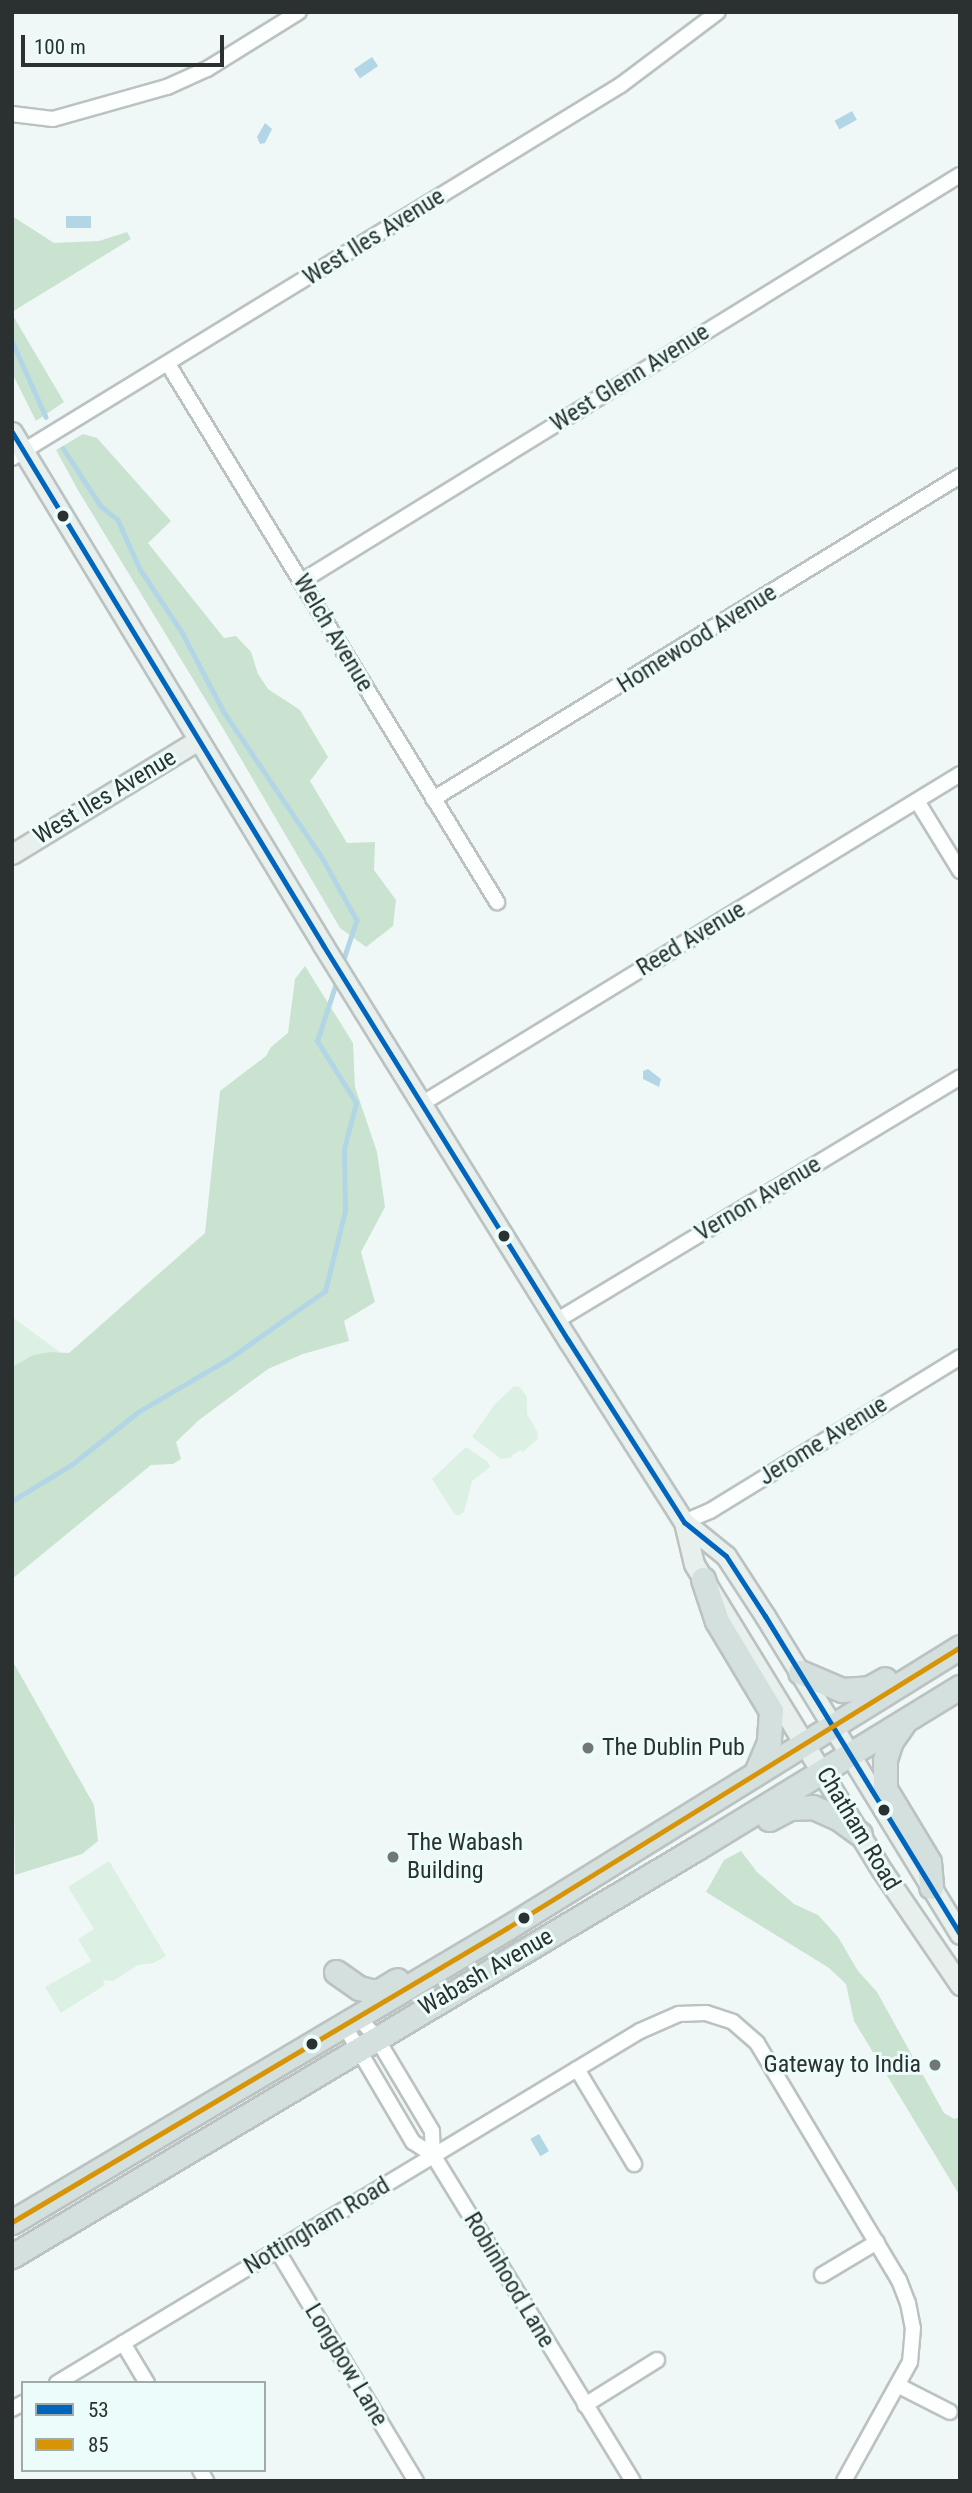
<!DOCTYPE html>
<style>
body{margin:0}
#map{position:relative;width:972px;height:2493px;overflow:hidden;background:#eff8f7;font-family:"Roboto Condensed",sans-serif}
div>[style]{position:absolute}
.green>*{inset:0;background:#dcf1e3}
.forest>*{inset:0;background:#cae3d0}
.water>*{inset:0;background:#b3d6e6;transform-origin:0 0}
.stream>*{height:4.5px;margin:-2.25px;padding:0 2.25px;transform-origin:2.25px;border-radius:2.25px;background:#b3d6e6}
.roads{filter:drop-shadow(2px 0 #bbc2c1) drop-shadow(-2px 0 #bbc2c1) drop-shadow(0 2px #bbc2c1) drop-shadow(0 -2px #bbc2c1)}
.street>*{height:14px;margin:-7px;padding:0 7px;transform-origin:7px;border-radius:7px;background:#fdfefe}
.secondary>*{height:19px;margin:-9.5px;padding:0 9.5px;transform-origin:9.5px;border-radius:9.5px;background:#e8f0ee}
.primary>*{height:23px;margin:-11.5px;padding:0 11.5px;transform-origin:11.5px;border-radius:11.5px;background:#d4e0de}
.bus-1>*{height:5px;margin:-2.5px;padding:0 2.5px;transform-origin:2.5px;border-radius:2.5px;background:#0065bd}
.bus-2>*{height:5px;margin:-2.5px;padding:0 2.5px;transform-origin:2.5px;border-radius:2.5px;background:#d89407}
.dots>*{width:19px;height:19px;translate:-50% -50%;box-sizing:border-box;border:4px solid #ebfcfa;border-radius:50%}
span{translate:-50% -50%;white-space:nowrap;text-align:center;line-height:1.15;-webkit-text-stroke:6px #ebfcfa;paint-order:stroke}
.street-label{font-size:24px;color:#2b3130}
.poi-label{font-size:24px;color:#2b3130}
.left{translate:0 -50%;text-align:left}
.right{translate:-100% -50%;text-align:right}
.frame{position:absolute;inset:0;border:14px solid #2b3130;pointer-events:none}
.legend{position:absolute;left:21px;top:2381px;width:245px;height:91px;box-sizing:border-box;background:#ebfcfa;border:2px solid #9eaba9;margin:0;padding:9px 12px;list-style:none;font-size:21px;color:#2b3130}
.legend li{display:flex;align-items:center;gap:14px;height:35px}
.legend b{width:35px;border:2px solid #9eaba9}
.scale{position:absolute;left:21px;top:35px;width:203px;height:32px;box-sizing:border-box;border:4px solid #2b3130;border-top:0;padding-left:9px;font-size:21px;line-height:24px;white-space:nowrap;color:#2b3130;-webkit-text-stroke:5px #ebfcfa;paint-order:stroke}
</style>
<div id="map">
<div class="green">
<div style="clip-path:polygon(12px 1317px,60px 1352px,33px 1355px,12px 1367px)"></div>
<div style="clip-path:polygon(514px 1386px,520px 1387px,527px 1397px,527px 1414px,537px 1431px,538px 1439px,523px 1452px,521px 1450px,512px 1455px,513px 1457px,501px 1459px,472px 1437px,495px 1404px)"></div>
<div style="clip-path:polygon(466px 1447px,488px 1462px,490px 1467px,472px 1481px,464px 1512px,458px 1516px,454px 1513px,432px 1479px)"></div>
<div style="clip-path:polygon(109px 1861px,166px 1956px,154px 1963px,138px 1965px,113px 1981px,103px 1980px,105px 1985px,61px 2013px,45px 1987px,91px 1961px,78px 1939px,94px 1929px,68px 1887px)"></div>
</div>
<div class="forest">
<div style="clip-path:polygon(12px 216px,54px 243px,99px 241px,127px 232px,131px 239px,12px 312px)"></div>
<div style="clip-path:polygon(12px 314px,64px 402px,36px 421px,12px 373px)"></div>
<div style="clip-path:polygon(83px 434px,97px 438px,171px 521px,148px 543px,224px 638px,236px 636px,251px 652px,258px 674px,268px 689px,300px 710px,328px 757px,310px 781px,347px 843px,375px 842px,374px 870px,396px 900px,393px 926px,366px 947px,340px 928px,224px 730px,79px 492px,56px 450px)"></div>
<div style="clip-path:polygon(305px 966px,353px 1043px,355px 1087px,377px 1152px,385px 1207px,361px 1252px,375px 1302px,344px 1321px,349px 1341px,303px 1354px,268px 1369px,199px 1420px,176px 1442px,181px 1459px,173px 1464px,151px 1465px,12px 1579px,12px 1367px,33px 1355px,50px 1352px,69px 1353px,205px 1233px,220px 1091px,266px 1056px,271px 1047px,288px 1033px,295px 979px)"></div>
<div style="clip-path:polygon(12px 1660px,94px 1805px,98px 1841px,82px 1854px,15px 1875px)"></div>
<div style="clip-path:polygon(741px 1851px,757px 1872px,794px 1904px,818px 1915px,838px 1937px,858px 1971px,877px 1992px,944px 2113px,954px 2119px,960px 2117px,960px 2196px,854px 2021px,846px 1984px,829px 1968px,706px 1892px,724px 1860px)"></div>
</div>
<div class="water">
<div style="left:372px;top:57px;width:11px;height:22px;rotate:56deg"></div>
<div style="left:852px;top:111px;width:10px;height:20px;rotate:61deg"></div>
<div style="clip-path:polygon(265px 123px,272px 129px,265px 143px,260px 144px,257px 137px)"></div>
<div style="left:91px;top:216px;width:12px;height:25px;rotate:90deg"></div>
<div style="clip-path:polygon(648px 1069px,661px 1079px,659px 1087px,643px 1079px,643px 1071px)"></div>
<div style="left:539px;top:2134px;width:20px;height:10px;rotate:60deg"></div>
</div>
<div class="stream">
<div style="left:12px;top:341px;width:83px;rotate:65.9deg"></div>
<div style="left:63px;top:448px;width:69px;rotate:56.8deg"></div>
<div style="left:101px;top:506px;width:22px;rotate:39deg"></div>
<div style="left:118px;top:520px;width:54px;rotate:65.8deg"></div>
<div style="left:140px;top:569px;width:76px;rotate:56.3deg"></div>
<div style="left:182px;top:632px;width:90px;rotate:62.3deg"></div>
<div style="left:224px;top:712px;width:177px;rotate:56deg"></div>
<div style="left:323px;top:859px;width:70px;rotate:60.9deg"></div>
<div style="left:357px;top:920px;width:47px;rotate:108.4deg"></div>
<div style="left:12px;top:1501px;width:69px;rotate:-31.4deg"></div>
<div style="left:71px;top:1465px;width:85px;rotate:-38.3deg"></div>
<div style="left:138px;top:1412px;width:107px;rotate:-30.4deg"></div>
<div style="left:230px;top:1358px;width:116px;rotate:-35.2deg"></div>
<div style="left:325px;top:1291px;width:82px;rotate:-76deg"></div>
<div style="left:345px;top:1211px;width:62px;rotate:-90.9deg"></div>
<div style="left:344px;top:1149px;width:48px;rotate:-75.4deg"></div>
<div style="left:356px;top:1103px;width:73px;rotate:-122.2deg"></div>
<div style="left:317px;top:1041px;width:64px;rotate:-71.8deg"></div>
</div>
<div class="roads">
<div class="street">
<div style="left:12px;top:114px;width:41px;rotate:7deg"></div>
<div style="left:53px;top:119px;width:118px;rotate:-15.7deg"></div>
<div style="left:167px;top:87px;width:44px;rotate:-24.2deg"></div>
<div style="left:207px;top:69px;width:108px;rotate:-31.8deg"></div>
<div style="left:168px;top:364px;width:631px;rotate:58.55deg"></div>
<div style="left:12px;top:458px;width:714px;rotate:-31.49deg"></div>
<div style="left:621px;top:85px;width:121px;rotate:-37deg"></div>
<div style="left:302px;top:581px;width:773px;rotate:-31.68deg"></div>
<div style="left:433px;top:799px;width:618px;rotate:-31.5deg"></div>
<div style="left:917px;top:801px;width:82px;rotate:58.4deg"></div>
<div style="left:423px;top:1103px;width:630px;rotate:-31.49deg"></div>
<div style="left:556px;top:1321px;width:472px;rotate:-31.1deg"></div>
<div style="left:684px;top:1522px;width:28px;rotate:-23deg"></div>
<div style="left:710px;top:1511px;width:294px;rotate:-31.6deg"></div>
<div style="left:358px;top:2017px;width:27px;rotate:48deg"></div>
<div style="left:376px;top:2037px;width:109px;rotate:59.2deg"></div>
<div style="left:432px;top:2131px;width:24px;rotate:88deg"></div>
<div style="left:344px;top:2025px;width:136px;rotate:59.5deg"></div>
<div style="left:413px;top:2142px;width:24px;rotate:33deg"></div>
<div style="left:433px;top:2155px;width:382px;rotate:58.5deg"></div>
<div style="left:577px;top:2069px;width:111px;rotate:59deg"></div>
<div style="left:277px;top:2250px;width:270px;rotate:59deg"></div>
<div style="left:822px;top:2275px;width:64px;rotate:-31deg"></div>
<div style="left:123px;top:2343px;width:47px;rotate:59deg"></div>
<div style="left:57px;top:2383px;width:681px;rotate:-31.12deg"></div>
<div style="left:640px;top:2031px;width:43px;rotate:-23.6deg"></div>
<div style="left:679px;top:2014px;width:27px;rotate:-2deg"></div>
<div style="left:706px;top:2013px;width:28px;rotate:18deg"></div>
<div style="left:733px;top:2022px;width:32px;rotate:41deg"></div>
<div style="left:757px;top:2043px;width:276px;rotate:59.1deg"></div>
<div style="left:899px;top:2280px;width:25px;rotate:69deg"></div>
<div style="left:908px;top:2303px;width:25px;rotate:79deg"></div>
<div style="left:913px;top:2328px;width:34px;rotate:95deg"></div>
<div style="left:910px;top:2362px;width:136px;rotate:119deg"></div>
<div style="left:899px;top:2386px;width:57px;rotate:27deg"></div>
<div style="left:585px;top:2405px;width:85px;rotate:-32deg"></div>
<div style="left:12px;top:2409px;width:13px;rotate:-29deg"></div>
<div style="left:200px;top:2470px;width:13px;rotate:61deg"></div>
</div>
<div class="secondary">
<div style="left:12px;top:432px;width:600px;rotate:58.77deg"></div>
<div style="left:323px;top:945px;width:465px;rotate:58.2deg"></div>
<div style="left:568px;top:1340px;width:216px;rotate:57.5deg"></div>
<div style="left:684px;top:1522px;width:54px;rotate:39deg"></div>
<div style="left:726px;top:1556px;width:72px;rotate:57deg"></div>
<div style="left:765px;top:1616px;width:373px;rotate:58.5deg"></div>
<div style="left:12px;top:854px;width:218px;rotate:-31.5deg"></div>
<div style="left:684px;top:1522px;width:43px;rotate:76.6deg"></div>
<div style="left:694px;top:1564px;width:361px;rotate:58.5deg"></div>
<div style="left:883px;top:1872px;width:137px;rotate:55.7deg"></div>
</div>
<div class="primary">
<div style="left:703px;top:1579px;width:44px;rotate:71.6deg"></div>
<div style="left:717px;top:1621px;width:105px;rotate:59deg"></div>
<div style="left:771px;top:1711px;width:31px;rotate:94deg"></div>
<div style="left:769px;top:1742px;width:34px;rotate:113deg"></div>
<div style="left:800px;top:1672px;width:46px;rotate:23.2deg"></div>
<div style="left:842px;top:1690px;width:27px;rotate:-4deg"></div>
<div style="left:869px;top:1688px;width:18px;rotate:-29deg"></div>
<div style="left:903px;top:1724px;width:21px;rotate:125deg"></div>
<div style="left:891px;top:1741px;width:20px;rotate:108deg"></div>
<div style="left:885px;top:1760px;width:29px;rotate:90deg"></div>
<div style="left:885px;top:1789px;width:85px;rotate:58.9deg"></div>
<div style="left:929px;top:1862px;width:25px;rotate:85deg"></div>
<div style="left:769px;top:1819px;width:24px;rotate:-28deg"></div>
<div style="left:790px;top:1808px;width:23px;rotate:-2deg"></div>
<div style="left:813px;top:1807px;width:27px;rotate:24deg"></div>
<div style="left:838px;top:1818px;width:27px;rotate:36deg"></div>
<div style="left:336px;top:1972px;width:28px;rotate:35deg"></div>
<div style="left:359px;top:1988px;width:12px;rotate:14deg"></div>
<div style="left:371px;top:1991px;width:8px"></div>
<div style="left:379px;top:1991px;width:21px;rotate:-31deg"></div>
<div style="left:12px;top:2222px;width:576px;rotate:-30.71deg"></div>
<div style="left:507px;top:1928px;width:533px;rotate:-31.81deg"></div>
<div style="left:12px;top:2256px;width:797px;rotate:-30.78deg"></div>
<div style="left:697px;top:1848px;width:308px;rotate:-31.5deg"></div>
</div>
</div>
<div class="bus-1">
<div style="left:12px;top:432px;width:600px;rotate:58.77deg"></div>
<div style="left:323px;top:945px;width:465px;rotate:58.2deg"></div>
<div style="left:568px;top:1340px;width:216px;rotate:57.5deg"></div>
<div style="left:684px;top:1522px;width:54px;rotate:39deg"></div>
<div style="left:726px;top:1556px;width:72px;rotate:57deg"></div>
<div style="left:765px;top:1616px;width:373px;rotate:58.5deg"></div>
</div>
<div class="bus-2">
<div style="left:12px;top:2222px;width:576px;rotate:-30.71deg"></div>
<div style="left:507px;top:1928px;width:533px;rotate:-31.81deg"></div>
</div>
<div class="dots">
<div style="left:63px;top:516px;background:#2b3130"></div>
<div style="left:504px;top:1236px;background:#2b3130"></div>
<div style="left:588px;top:1748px;background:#707776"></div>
<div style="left:884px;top:1810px;background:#2b3130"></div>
<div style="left:393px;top:1857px;background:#707776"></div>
<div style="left:524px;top:1918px;background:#2b3130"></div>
<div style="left:312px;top:2044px;background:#2b3130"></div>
<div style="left:935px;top:2065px;background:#707776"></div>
</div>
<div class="street-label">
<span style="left:374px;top:237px;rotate:-32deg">West Iles Avenue</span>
<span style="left:630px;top:378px;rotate:-32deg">West Glenn Avenue</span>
<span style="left:333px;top:633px;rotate:59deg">Welch Avenue</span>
<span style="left:697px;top:639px;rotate:-32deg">Homewood Avenue</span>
<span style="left:105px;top:797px;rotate:-31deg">West Iles Avenue</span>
<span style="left:691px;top:939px;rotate:-31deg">Reed Avenue</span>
<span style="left:758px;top:1199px;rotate:-31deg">Vernon Avenue</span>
<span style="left:823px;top:1441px;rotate:-32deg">Jerome Avenue</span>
<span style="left:858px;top:1829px;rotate:59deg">Chatham Road</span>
<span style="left:486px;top:1972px;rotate:-30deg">Wabash Avenue</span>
<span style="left:317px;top:2226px;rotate:-31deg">Nottingham Road</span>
<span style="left:509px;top:2280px;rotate:59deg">Robinhood Lane</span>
<span style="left:346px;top:2365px;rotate:59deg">Longbow Lane</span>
</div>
<div class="poi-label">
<span class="left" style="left:602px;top:1748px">The Dublin Pub</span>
<span class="left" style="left:407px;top:1857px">The Wabash<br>Building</span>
<span class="right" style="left:921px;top:2065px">Gateway to India</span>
</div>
<div class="frame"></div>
<ul class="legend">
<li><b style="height:9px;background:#0065bd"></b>53</li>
<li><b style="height:9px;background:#d89407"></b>85</li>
</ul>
<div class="scale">100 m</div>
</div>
